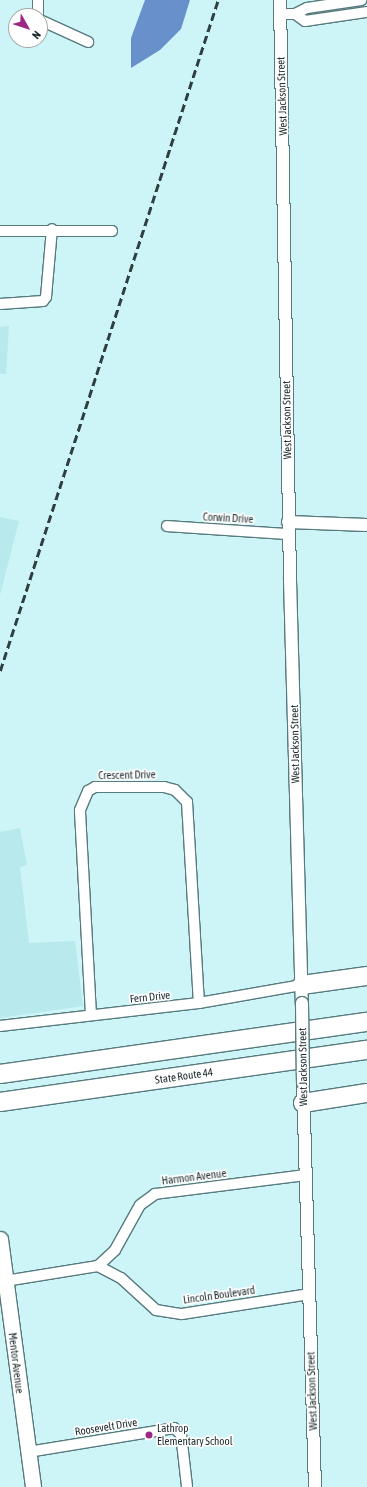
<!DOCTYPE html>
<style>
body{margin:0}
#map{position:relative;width:367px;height:1487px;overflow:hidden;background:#cdf4f7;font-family:"Asap Condensed",sans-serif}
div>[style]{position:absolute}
.built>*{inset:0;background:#b8e9ed}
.water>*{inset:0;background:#6890ca}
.roads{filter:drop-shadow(1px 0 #567a7d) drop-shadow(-1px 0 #567a7d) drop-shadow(0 1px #567a7d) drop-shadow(0 -1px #567a7d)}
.minor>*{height:10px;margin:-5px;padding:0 5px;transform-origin:5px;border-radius:5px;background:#fff}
.tertiary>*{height:12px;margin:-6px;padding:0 6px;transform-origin:6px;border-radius:6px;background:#fff}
.primary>*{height:15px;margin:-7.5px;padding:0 7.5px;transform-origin:7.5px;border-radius:7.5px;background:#fff}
.motorway>*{height:18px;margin:-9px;padding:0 9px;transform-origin:9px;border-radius:9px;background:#fff}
.rail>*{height:2.5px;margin-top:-1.25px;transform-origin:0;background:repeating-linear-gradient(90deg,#2e3f41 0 8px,transparent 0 12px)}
.bridges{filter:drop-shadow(1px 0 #567a7d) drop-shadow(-1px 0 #567a7d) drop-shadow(0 1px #567a7d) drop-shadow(0 -1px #567a7d)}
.tertiary-bridge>*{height:12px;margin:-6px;padding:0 6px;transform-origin:6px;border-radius:6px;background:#fff}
.dots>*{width:11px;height:11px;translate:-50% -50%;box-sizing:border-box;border:2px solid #fff;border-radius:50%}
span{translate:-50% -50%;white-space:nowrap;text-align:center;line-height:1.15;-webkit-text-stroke:3.5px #fff;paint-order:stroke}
.street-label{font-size:11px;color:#1b292b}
.poi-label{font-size:11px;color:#1b292b}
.left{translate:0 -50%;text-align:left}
.north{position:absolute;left:8px;top:8px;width:40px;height:40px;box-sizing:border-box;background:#fff;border:1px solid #a4a9aa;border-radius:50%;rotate:129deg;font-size:11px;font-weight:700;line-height:16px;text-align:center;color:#1b292b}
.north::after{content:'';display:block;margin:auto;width:14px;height:18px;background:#9d2884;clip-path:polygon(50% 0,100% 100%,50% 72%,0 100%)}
</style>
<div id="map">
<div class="built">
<div style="clip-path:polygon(9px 326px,6px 374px,0 374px,0 327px)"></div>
<div style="clip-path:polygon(0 517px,19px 521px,0 595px)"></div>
<div style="clip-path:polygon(20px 828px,27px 865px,20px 867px,29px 943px,75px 941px,83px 1006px,0 1018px,0 832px)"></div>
</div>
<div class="water">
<div style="clip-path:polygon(145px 0,190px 0,181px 29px,160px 50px,131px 68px,131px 38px)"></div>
</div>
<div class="roads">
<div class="minor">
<div style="left:38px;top:0;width:16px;rotate:90deg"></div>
<div style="left:280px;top:14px;width:15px"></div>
<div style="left:295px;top:14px;width:13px;rotate:-27deg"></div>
<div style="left:307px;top:8px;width:55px;rotate:-8.4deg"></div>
<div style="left:295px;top:14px;width:12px;rotate:35deg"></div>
<div style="left:305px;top:21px;width:63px;rotate:-8.3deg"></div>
<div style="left:40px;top:20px;width:53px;rotate:24.6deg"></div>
<div style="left:0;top:231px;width:112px"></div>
<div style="left:0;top:304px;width:43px;rotate:-4deg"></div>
<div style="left:43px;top:301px;width:5px;rotate:-53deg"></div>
<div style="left:46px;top:297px;width:68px;rotate:-85deg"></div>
<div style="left:167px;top:526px;width:122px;rotate:3.8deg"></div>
<div style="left:91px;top:1015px;width:205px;rotate:-93.1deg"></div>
<div style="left:80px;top:810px;width:21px;rotate:-67deg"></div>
<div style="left:88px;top:791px;width:8px;rotate:-30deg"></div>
<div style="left:95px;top:787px;width:69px"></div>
<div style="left:164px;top:787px;width:11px;rotate:15deg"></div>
<div style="left:175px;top:790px;width:17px;rotate:45deg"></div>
<div style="left:187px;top:802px;width:201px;rotate:86.6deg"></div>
<div style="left:0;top:1026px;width:200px;rotate:-6.6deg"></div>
<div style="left:199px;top:1003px;width:105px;rotate:-9.9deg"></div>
<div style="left:98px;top:1266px;width:23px;rotate:-43deg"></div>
<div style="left:115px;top:1250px;width:51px;rotate:-60.9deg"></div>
<div style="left:140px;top:1205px;width:19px;rotate:-36deg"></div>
<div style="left:155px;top:1194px;width:151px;rotate:-7.2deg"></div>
<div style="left:5px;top:1281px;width:94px;rotate:-9.2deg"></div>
<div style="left:98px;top:1266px;width:26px;rotate:28deg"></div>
<div style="left:121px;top:1278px;width:47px;rotate:42.4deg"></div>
<div style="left:156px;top:1310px;width:26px;rotate:9deg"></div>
<div style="left:182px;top:1314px;width:129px;rotate:-8.9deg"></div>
<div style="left:28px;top:1452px;width:148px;rotate:-9.3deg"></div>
<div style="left:174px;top:1428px;width:9px;rotate:41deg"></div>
<div style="left:181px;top:1434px;width:53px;rotate:83.5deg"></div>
</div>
<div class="tertiary">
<div style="left:280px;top:0;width:580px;rotate:89.01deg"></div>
<div style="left:290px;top:580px;width:423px;rotate:88.4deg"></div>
<div style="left:288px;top:522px;width:79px;rotate:2.2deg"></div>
<div style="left:303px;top:1083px;width:404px;rotate:88.3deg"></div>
</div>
<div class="primary">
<div style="left:0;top:1239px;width:250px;rotate:82.4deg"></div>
</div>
<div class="motorway">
<div style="left:302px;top:985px;width:66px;rotate:-7.9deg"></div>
<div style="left:0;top:1074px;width:371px;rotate:-8.1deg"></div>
<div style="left:0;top:1102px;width:371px;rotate:-8.1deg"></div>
<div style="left:303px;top:1103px;width:65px;rotate:-8.9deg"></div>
</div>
</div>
<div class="rail">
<div style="left:0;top:671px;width:706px;rotate:-72deg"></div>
</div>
<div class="bridges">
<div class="tertiary-bridge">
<div style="left:302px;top:1003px;width:80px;rotate:89.3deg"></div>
</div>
</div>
<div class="dots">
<div style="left:149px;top:1435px;background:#9d2884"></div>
</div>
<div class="street-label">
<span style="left:282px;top:96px;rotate:-92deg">West Jackson Street</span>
<span style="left:287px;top:420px;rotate:-91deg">West Jackson Street</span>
<span style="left:228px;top:518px;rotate:3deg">Corwin Drive</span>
<span style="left:295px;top:744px;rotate:-91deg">West Jackson Street</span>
<span style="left:127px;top:775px;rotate:-1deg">Crescent Drive</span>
<span style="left:150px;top:997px;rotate:-6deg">Fern Drive</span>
<span style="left:303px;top:1067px;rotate:-91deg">West Jackson Street</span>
<span style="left:184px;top:1076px;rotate:-8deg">State Route 44</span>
<span style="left:194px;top:1177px;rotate:-7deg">Harmon Avenue</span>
<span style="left:219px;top:1295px;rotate:-8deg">Lincoln Boulevard</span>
<span style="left:16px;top:1363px;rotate:83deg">Mentor Avenue</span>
<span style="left:312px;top:1391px;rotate:-92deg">West Jackson Street</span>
<span style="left:106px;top:1427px;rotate:-9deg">Roosevelt Drive</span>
</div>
<div class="poi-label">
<span class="left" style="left:157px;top:1435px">Lathrop<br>Elementary School</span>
</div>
<div class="north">N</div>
</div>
